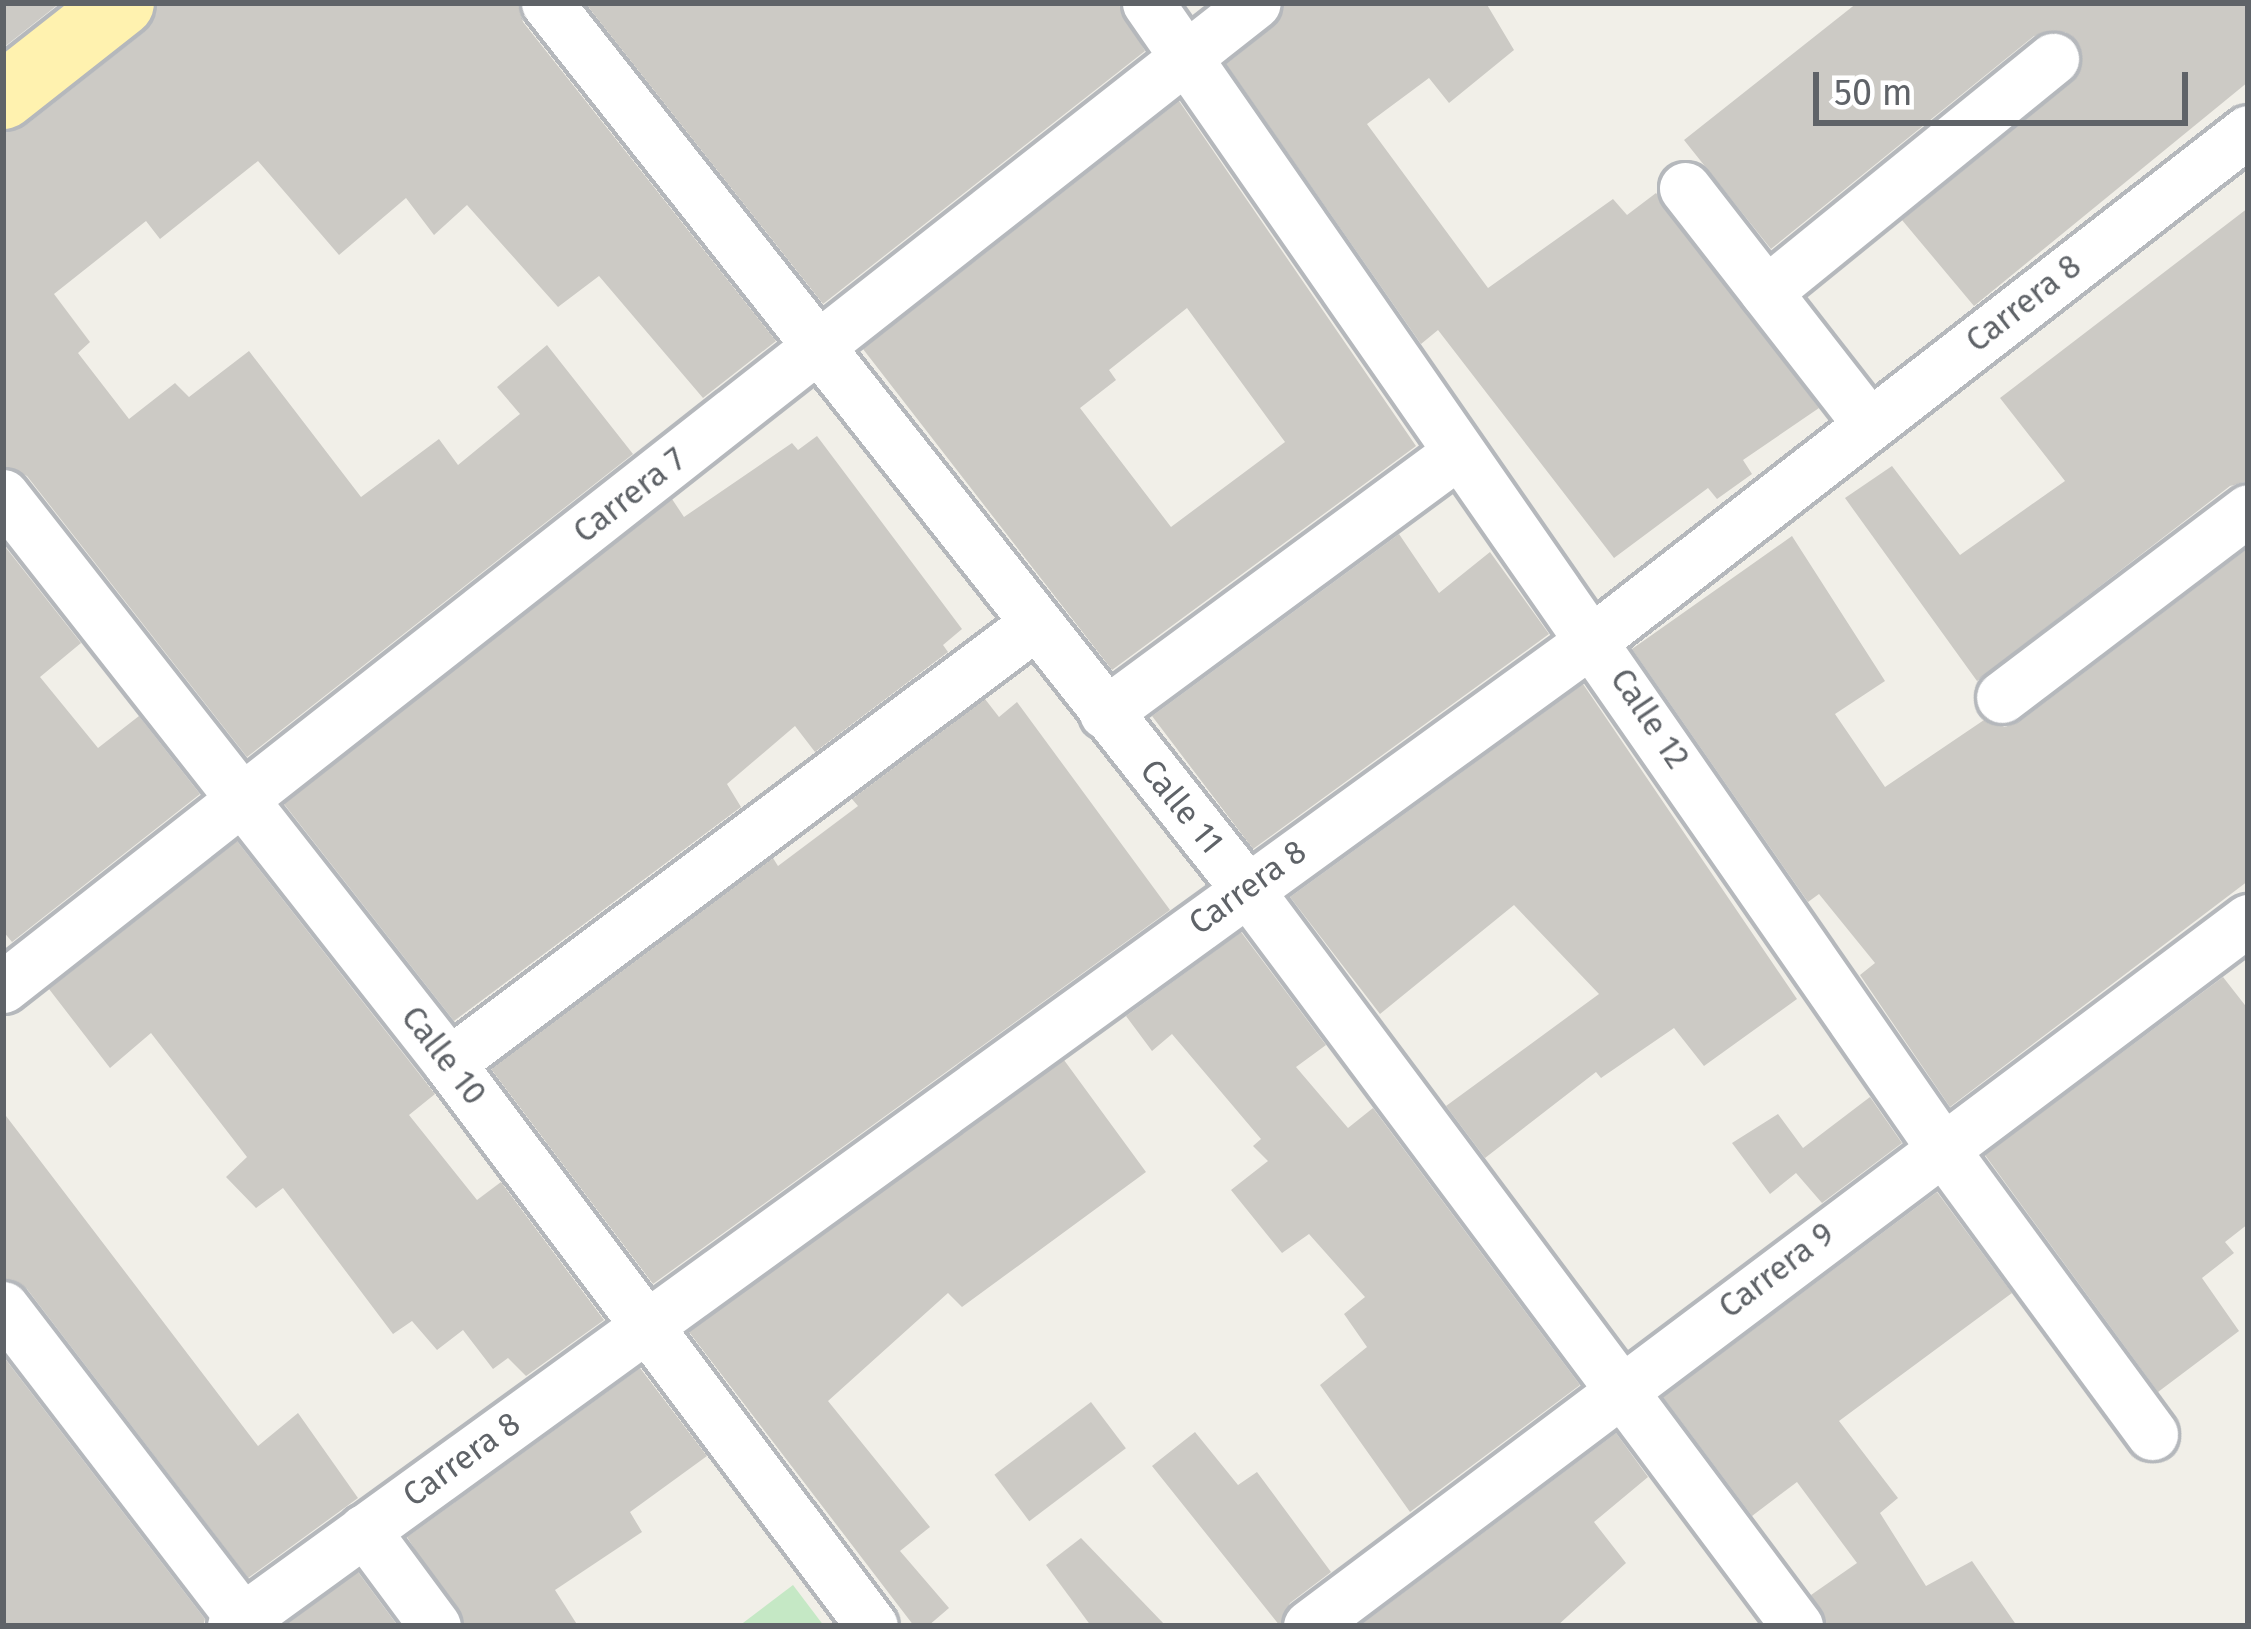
<!DOCTYPE html>
<style>
body{margin:0}
#map{position:relative;width:2251px;height:1629px;overflow:hidden;background:#f1efe8;font-family:"Fira Sans",sans-serif}
div>[style]{position:absolute}
.green>*{inset:0;background:#c5e8c5}
.building>*{inset:0;background:#cccac5;transform-origin:0 0}
.roads{filter:drop-shadow(3px 0 #b5b8bc) drop-shadow(-3px 0 #b5b8bc) drop-shadow(0 3px #b5b8bc) drop-shadow(0 -3px #b5b8bc)}
.street>*{height:51px;margin:-25.5px;padding:0 25.5px;transform-origin:25.5px;border-radius:25.5px;background:#fff}
.primary>*{height:66px;margin:-33px;padding:0 33px;transform-origin:33px;border-radius:33px;background:#fff2af}
span{translate:-50% -50%;white-space:nowrap;text-align:center;line-height:1.15;-webkit-text-stroke:9px #fff;paint-order:stroke}
.street-label{font-size:33px;color:#5f6368}
.frame{position:absolute;inset:0;border:6px solid #5f6368;pointer-events:none}
.scale{position:absolute;left:1813px;top:72px;width:375px;height:54px;box-sizing:border-box;border:6px solid #5f6368;border-top:0;padding-left:15px;font-size:36px;line-height:42px;white-space:nowrap;color:#5f6368;-webkit-text-stroke:9px #fff;paint-order:stroke}
</style>
<div id="map">
<div class="green">
<div style="clip-path:polygon(793px 1585px,824px 1626px,739px 1626px)"></div>
</div>
<div class="building">
<div style="clip-path:polygon(3px 3px,60px 3px,3px 48px)"></div>
<div style="clip-path:polygon(158px 3px,518px 3px,523px 22px,776px 341px,703px 398px,599px 276px,558px 307px,467px 205px,434px 235px,406px 198px,339px 255px,258px 161px,160px 239px,146px 221px,54px 294px,90px 342px,78px 353px,129px 419px,175px 383px,189px 397px,249px 351px,361px 497px,439px 439px,458px 465px,520px 414px,497px 387px,547px 345px,633px 454px,247px 757px,27px 476px,3px 466px,3px 133px,26px 125px,144px 32px)"></div>
<div style="clip-path:polygon(585px 3px,1118px 3px,1145px 51px,823px 304px)"></div>
<div style="clip-path:polygon(1284px 3px,1486px 3px,1514px 50px,1449px 103px,1429px 78px,1367px 124px,1488px 288px,1613px 199px,1627px 215px,1656px 193px,1819px 408px,1743px 460px,1752px 474px,1717px 499px,1708px 488px,1614px 558px,1438px 330px,1421px 344px,1226px 64px,1274px 26px)"></div>
<div style="clip-path:polygon(1857px 3px,2248px 3px,2248px 82px,1974px 306px,1902px 220px,2073px 81px,2082px 53px,2065px 32px,2034px 36px,1771px 249px,1684px 140px)"></div>
<div style="clip-path:polygon(evenodd,1179px 101px,1416px 446px,1112px 670px,863px 349px,1179px 101px,1187px 308px,1285px 442px,1171px 527px,1080px 408px,1116px 380px,1109px 370px,1187px 308px)"></div>
<div style="clip-path:polygon(2248px 208px,2248px 481px,2230px 486px,1977px 681px,1845px 498px,1892px 466px,1960px 555px,2065px 481px,2000px 398px)"></div>
<div style="clip-path:polygon(817px 436px,962px 629px,943px 645px,948px 652px,815px 752px,795px 726px,727px 784px,741px 807px,454px 1021px,284px 804px,672px 499px,684px 517px,792px 443px,798px 450px)"></div>
<div style="clip-path:polygon(1399px 534px,1439px 593px,1490px 552px,1549px 634px,1253px 849px,1152px 716px)"></div>
<div style="clip-path:polygon(1792px 536px,1885px 681px,1835px 714px,1885px 787px,1984px 720px,2005px 727px,2020px 721px,2248px 548px,2248px 881px,1950px 1107px,1860px 975px,1875px 963px,1819px 894px,1808px 902px,1632px 649px)"></div>
<div style="clip-path:polygon(3px 544px,81px 643px,40px 677px,98px 748px,139px 716px,200px 794px,12px 942px,3px 931px)"></div>
<div style="clip-path:polygon(1583px 684px,1797px 999px,1704px 1066px,1674px 1028px,1601px 1078px,1596px 1072px,1485px 1158px,1446px 1106px,1599px 994px,1514px 905px,1380px 1014px,1290px 897px)"></div>
<div style="clip-path:polygon(985px 699px,999px 717px,1017px 702px,1170px 910px,653px 1284px,491px 1069px,773px 858px,778px 866px,858px 806px,852px 799px)"></div>
<div style="clip-path:polygon(237px 841px,435px 1094px,409px 1115px,477px 1200px,501px 1182px,604px 1320px,526px 1376px,508px 1358px,493px 1369px,463px 1330px,437px 1350px,412px 1321px,393px 1334px,283px 1188px,256px 1208px,226px 1177px,247px 1157px,151px 1033px,110px 1068px,49px 989px)"></div>
<div style="clip-path:polygon(1241px 932px,1326px 1045px,1296px 1067px,1348px 1128px,1373px 1108px,1580px 1385px,1410px 1512px,1320px 1385px,1367px 1347px,1344px 1314px,1365px 1297px,1309px 1234px,1282px 1253px,1231px 1190px,1268px 1161px,1253px 1146px,1261px 1139px,1172px 1034px,1152px 1051px,1126px 1016px)"></div>
<div style="clip-path:polygon(2223px 977px,2248px 1009px,2248px 1224px,2225px 1242px,2234px 1253px,2202px 1278px,2239px 1331px,2158px 1392px,1985px 1155px)"></div>
<div style="clip-path:polygon(1064px 1060px,1146px 1172px,962px 1307px,948px 1293px,828px 1401px,930px 1527px,900px 1551px,949px 1608px,928px 1626px,914px 1626px,689px 1332px)"></div>
<div style="clip-path:polygon(1870px 1097px,1902px 1143px,1822px 1203px,1796px 1173px,1770px 1194px,1732px 1143px,1778px 1114px,1803px 1148px)"></div>
<div style="clip-path:polygon(3px 1112px,258px 1446px,298px 1413px,358px 1498px,248px 1578px,27px 1289px,3px 1278px)"></div>
<div style="clip-path:polygon(1937px 1192px,2012px 1293px,1839px 1421px,1898px 1498px,1880px 1513px,1926px 1586px,1972px 1561px,2017px 1626px,1826px 1626px,1811px 1595px,1857px 1563px,1797px 1482px,1752px 1516px,1663px 1397px)"></div>
<div style="clip-path:polygon(3px 1356px,205px 1619px,203px 1626px,3px 1626px)"></div>
<div style="clip-path:polygon(640px 1368px,707px 1456px,630px 1512px,642px 1532px,555px 1590px,578px 1626px,464px 1626px,407px 1537px)"></div>
<div style="left:1091px;top:1402px;width:58px;height:121px;rotate:53deg"></div>
<div style="clip-path:polygon(1195px 1432px,1238px 1485px,1257px 1472px,1331px 1572px,1290px 1603px,1280px 1626px,1152px 1466px)"></div>
<div style="clip-path:polygon(1616px 1433px,1648px 1477px,1594px 1522px,1626px 1563px,1557px 1626px,1359px 1626px)"></div>
<div style="clip-path:polygon(1081px 1538px,1166px 1626px,1091px 1626px,1046px 1565px)"></div>
<div style="clip-path:polygon(358px 1572px,398px 1626px,284px 1626px)"></div>
</div>
<div class="roads">
<div class="street">
<div style="left:547px;top:3px;width:1128px;rotate:51.7deg"></div>
<div style="left:1246px;top:888px;width:921px;rotate:53.25deg"></div>
<div style="left:1148px;top:3px;width:1393px;rotate:55.26deg"></div>
<div style="left:1942px;top:1148px;width:355px;rotate:53.7deg"></div>
<div style="left:1685px;top:188px;width:299px;rotate:52.1deg"></div>
<div style="left:1766px;top:292px;width:370px;rotate:-39.1deg"></div>
<div style="left:3px;top:495px;width:722px;rotate:51.86deg"></div>
<div style="left:449px;top:1063px;width:704px;rotate:53.08deg"></div>
<div style="left:2002px;top:697px;width:309px;rotate:-37.2deg"></div>
<div style="left:1105px;top:713px;width:436px;rotate:-36.4deg"></div>
<div style="left:3px;top:987px;width:1592px;rotate:-38.17deg"></div>
<div style="left:449px;top:1063px;width:732px;rotate:-36.84deg"></div>
<div style="left:3px;top:1307px;width:393px;rotate:52.5deg"></div>
<div style="left:364px;top:1530px;width:119px;rotate:53.5deg"></div>
<div style="left:233px;top:1626px;width:1681px;rotate:-35.95deg"></div>
<div style="left:1594px;top:639px;width:828px;rotate:-37.84deg"></div>
<div style="left:1309px;top:1626px;width:1175px;rotate:-36.94deg"></div>
</div>
<div class="primary">
<div style="left:3px;top:96px;width:150px;rotate:-38.2deg"></div>
</div>
</div>
<div class="street-label">
<span style="left:2024px;top:304px;rotate:-38deg">Carrera 8</span>
<span style="left:630px;top:496px;rotate:-38deg">Carrera 7</span>
<span style="left:1649px;top:719px;rotate:56deg">Calle 12</span>
<span style="left:1181px;top:807px;rotate:51deg">Calle 11</span>
<span style="left:1248px;top:888px;rotate:-36deg">Carrera 8</span>
<span style="left:443px;top:1056px;rotate:52deg">Calle 10</span>
<span style="left:1777px;top:1271px;rotate:-37deg">Carrera 9</span>
<span style="left:462px;top:1460px;rotate:-36deg">Carrera 8</span>
</div>
<div class="frame"></div>
<div class="scale">50 m</div>
</div>
